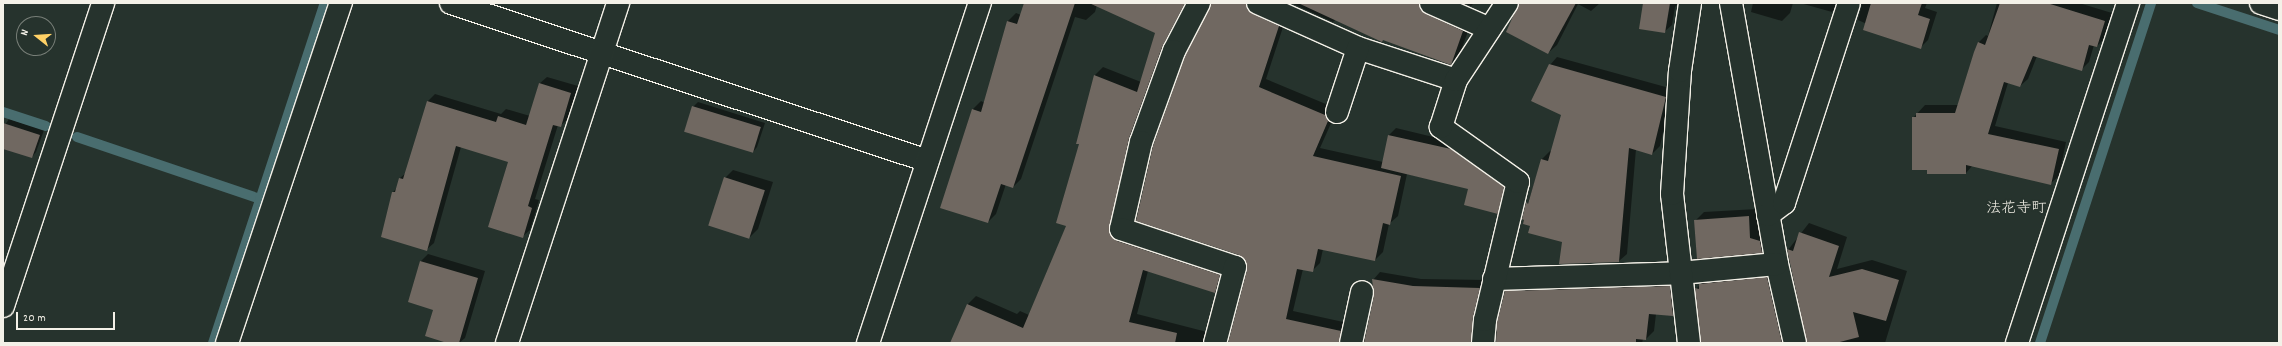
<!DOCTYPE html>
<meta charset="utf-8">
<style>
body{margin:0}
#map{position:relative;width:2282px;height:346px;overflow:hidden;background:#26332d;font-family:Dekko,"Klee One",sans-serif}
div>[style]{position:absolute}
.shadow>*{inset:0;background:#0007}
.stream>*{height:10px;margin:-5px;padding:0 5px;transform-origin:5px;border-radius:5px;background:#496d6f}
.building>*{inset:0;background:#706861;transform-origin:0 0}
.roads{filter:drop-shadow(1px 0 #f4f1e8) drop-shadow(-1px 0 #f4f1e8) drop-shadow(0 1px #f4f1e8) drop-shadow(0 -1px #f4f1e8)}
.minor>*{height:22px;margin:-11px;padding:0 11px;transform-origin:11px;border-radius:11px;background:#26332d}
span{translate:-50% -50%;white-space:nowrap;text-align:center;line-height:1.15;-webkit-text-stroke:4px #26332d;paint-order:stroke}
.quarter-label{font-size:15px;color:#f4f1e8}
.frame{position:absolute;inset:0;border:4px solid #f4f1e8;pointer-events:none}
.north{position:absolute;left:16px;top:16px;width:40px;height:40px;box-sizing:border-box;background:#26332d;border:1px solid #787f78;border-radius:50%;rotate:287deg;font-size:11px;font-weight:700;line-height:16px;text-align:center;color:#f4f1e8}
.north::after{content:'';display:block;margin:auto;width:14px;height:18px;background:#ffd166;clip-path:polygon(50% 0,100% 100%,50% 72%,0 100%)}
.scale{position:absolute;left:16px;top:312px;width:99px;height:18px;box-sizing:border-box;border:2px solid #f4f1e8;border-top:0;padding-left:5px;font-size:12px;line-height:14px;white-space:nowrap;color:#f4f1e8;-webkit-text-stroke:3px #26332d;paint-order:stroke}
</style>
<div id="map">
<div class="shadow">
<div style="clip-path:polygon(1025px 3px,1188px 3px,1116px 224px,1227px 267px,1223px 284px,1215px 292px,1148px 271px,1137px 314px,1211px 333px,1214px 343px,951px 343px,968px 304px,976px 296px,1017px 314px,1020px 311px,1029px 315px,1067px 225px,1081px 144px,1077px 143px,1095px 75px,1103px 67px,1141px 82px,1156px 33px,1097px 5px,1095px 12px,1086px 20px,1075px 17px,1021px 179px,1013px 187px,1006px 184px,996px 214px,988px 222px,973px 109px,981px 101px,985px 103px,1008px 21px,1016px 13px,1021px 15px)"></div>
<div style="clip-path:polygon(1211px 3px,1257px 3px,1286px 18px,1266px 79px,1333px 107px,1336px 112px,1320px 148px,1383px 162px,1389px 135px,1396px 128px,1458px 143px,1510px 180px,1504px 205px,1497px 212px,1470px 188px,1407px 174px,1398px 216px,1389px 224px,1383px 252px,1375px 260px,1323px 249px,1320px 263px,1312px 271px,1303px 269px,1293px 311px,1348px 323px,1351px 343px,1229px 343px,1248px 270px)"></div>
<div style="clip-path:polygon(1291px 3px,1430px 3px,1471px 23px,1459px 56px,1451px 64px,1336px 19px,1333px 22px)"></div>
<div style="clip-path:polygon(1464px 3px,1474px 3px,1471px 6px)"></div>
<div style="clip-path:polygon(1520px 3px,1600px 3px,1591px 11px,1578px 4px,1557px 45px,1548px 53px,1508px 31px)"></div>
<div style="clip-path:polygon(1644px 3px,1679px 3px,1675px 7px,1672px 25px,1664px 32px)"></div>
<div style="clip-path:polygon(1753px 3px,1793px 3px,1790px 13px,1782px 21px,1751px 12px)"></div>
<div style="clip-path:polygon(1800px 3px,1840px 3px,1832px 12px)"></div>
<div style="clip-path:polygon(1862px 3px,1927px 3px,1925px 8px,1937px 12px,1928px 40px,1920px 48px,1858px 20px)"></div>
<div style="clip-path:polygon(1997px 3px,2079px 3px,2112px 13px,2104px 39px,2097px 46px,2094px 45px,2089px 62px,2081px 70px,2037px 56px,2028px 79px,2020px 86px,2008px 83px,1995px 126px,2066px 142px,2059px 176px,2051px 183px,1973px 165px,1966px 173px,1927px 169px,1913px 118px,1925px 105px,1958px 105px,1979px 42px,1986px 35px,1988px 36px)"></div>
<div style="clip-path:polygon(1557px 57px,1673px 89px,1660px 146px,1652px 154px,1636px 149px,1627px 254px,1619px 261px,1563px 241px,1523px 219px,1542px 159px,1550px 151px,1552px 152px,1563px 115px,1550px 65px)"></div>
<div style="clip-path:polygon(547px 77px,578px 86px,568px 119px,560px 126px,558px 125px,535px 199px,539px 200px,530px 230px,522px 237px,509px 161px,461px 147px,434px 243px,426px 250px,393px 192px,397px 188px,400px 178px,406px 173px,428px 101px,435px 94px,501px 114px,506px 109px,530px 116px,539px 84px)"></div>
<div style="clip-path:polygon(698px 102px,765px 123px,757px 147px,753px 152px,693px 107px)"></div>
<div style="clip-path:polygon(9px 119px,44px 130px,36px 152px,32px 157px,3px 148px,3px 128px)"></div>
<div style="clip-path:polygon(733px 170px,773px 182px,758px 229px,750px 237px,725px 178px)"></div>
<div style="clip-path:polygon(1757px 209px,1758px 230px,1768px 233px,1770px 244px,1762px 252px,1698px 258px,1695px 221px,1704px 212px)"></div>
<div style="clip-path:polygon(1809px 223px,1847px 237px,1837px 269px,1872px 260px,1907px 271px,1885px 343px,1807px 343px,1788px 250px)"></div>
<div style="clip-path:polygon(428px 254px,485px 271px,465px 338px,459px 343px,450px 343px,435px 309px,409px 301px,421px 261px)"></div>
<div style="clip-path:polygon(1776px 269px,1795px 343px,1701px 343px,1696px 289px,1709px 275px)"></div>
<div style="clip-path:polygon(1380px 272px,1421px 279px,1487px 280px,1483px 343px,1365px 343px,1375px 295px,1373px 280px)"></div>
<div style="clip-path:polygon(1678px 279px,1681px 307px,1673px 315px,1656px 314px,1654px 331px,1646px 339px,1643px 339px,1642px 343px,1497px 343px,1506px 292px,1514px 284px)"></div>
</div>
<div class="stream">
<div style="left:2197px;top:3px;width:86px;rotate:18.2deg"></div>
<div style="left:3px;top:112px;width:45px;rotate:18deg"></div>
<div style="left:77px;top:137px;width:193px;rotate:18.7deg"></div>
<div style="left:213px;top:343px;width:358px;rotate:-71.8deg"></div>
<div style="left:2040px;top:343px;width:358px;rotate:-71.9deg"></div>
</div>
<div class="building">
<div style="clip-path:polygon(1024px 3px,1075px 3px,1013px 188px,1001px 184px,988px 223px,940px 208px,972px 109px,981px 112px,1007px 21px,1017px 24px)"></div>
<div style="clip-path:polygon(1089px 3px,1185px 3px,1162px 47px,1129px 138px,1109px 232px,1117px 241px,1220px 275px,1215px 293px,1143px 270px,1129px 322px,1177px 333px,1175px 343px,950px 343px,967px 304px,1023px 328px,1066px 226px,1056px 223px,1079px 144px,1076px 144px,1094px 75px,1137px 92px,1155px 33px)"></div>
<div style="clip-path:polygon(1211px 3px,1246px 3px,1248px 10px,1253px 14px,1279px 26px,1259px 87px,1325px 115px,1328px 121px,1313px 156px,1401px 176px,1390px 225px,1383px 223px,1375px 261px,1318px 249px,1313px 272px,1297px 269px,1286px 319px,1341px 331px,1339px 343px,1228px 343px,1247px 270px,1244px 259px,1239px 255px,1136px 221px,1153px 146px,1185px 56px)"></div>
<div style="clip-path:polygon(1298px 3px,1419px 3px,1421px 10px,1426px 14px,1463px 31px,1451px 65px,1383px 40px,1382px 42px)"></div>
<div style="clip-path:polygon(1519px 3px,1576px 3px,1548px 54px,1506px 32px)"></div>
<div style="clip-path:polygon(1643px 3px,1670px 3px,1665px 33px,1639px 29px)"></div>
<div style="clip-path:polygon(1871px 3px,1922px 3px,1918px 15px,1930px 19px,1921px 49px,1863px 30px)"></div>
<div style="clip-path:polygon(2000px 3px,2047px 3px,2105px 21px,2097px 47px,2089px 45px,2082px 71px,2033px 56px,2020px 87px,2004px 82px,1988px 134px,2059px 149px,2051px 185px,1966px 165px,1966px 174px,1927px 174px,1927px 170px,1912px 170px,1912px 117px,1916px 117px,1916px 113px,1955px 113px,1974px 52px,1978px 42px,1985px 45px)"></div>
<div style="clip-path:polygon(1549px 64px,1666px 97px,1652px 155px,1629px 148px,1619px 262px,1559px 264px,1562px 242px,1528px 233px,1530px 226px,1523px 224px,1524px 220px,1522px 219px,1526px 202px,1528px 204px,1541px 159px,1548px 161px,1561px 115px,1531px 101px)"></div>
<div style="clip-path:polygon(539px 83px,571px 93px,561px 127px,553px 125px,528px 206px,532px 208px,523px 238px,488px 227px,508px 162px,456px 146px,427px 251px,381px 237px,392px 192px,395px 192px,399px 178px,403px 179px,427px 101px,496px 122px,498px 116px,526px 125px)"></div>
<div style="left:692px;top:106px;width:72px;height:27px;rotate:17deg"></div>
<div style="clip-path:polygon(3px 123px,40px 135px,32px 158px,3px 149px)"></div>
<div style="clip-path:polygon(1388px 135px,1451px 149px,1504px 187px,1498px 214px,1464px 205px,1468px 189px,1381px 168px)"></div>
<div style="left:724px;top:177px;width:43px;height:51px;rotate:18deg"></div>
<div style="clip-path:polygon(1749px 216px,1750px 238px,1760px 241px,1762px 253px,1697px 259px,1694px 220px)"></div>
<div style="clip-path:polygon(1799px 232px,1839px 246px,1829px 277px,1862px 269px,1899px 280px,1886px 321px,1853px 312px,1859px 337px,1836px 343px,1807px 343px,1787px 249px,1793px 251px)"></div>
<div style="clip-path:polygon(420px 261px,478px 278px,459px 343px,447px 343px,425px 336px,433px 310px,408px 302px)"></div>
<div style="clip-path:polygon(1767px 277px,1782px 343px,1701px 343px,1695px 288px,1699px 289px,1699px 284px)"></div>
<div style="clip-path:polygon(1372px 279px,1413px 286px,1480px 288px,1473px 317px,1471px 343px,1364px 343px,1374px 295px)"></div>
<div style="clip-path:polygon(1670px 286px,1673px 316px,1649px 314px,1646px 340px,1636px 339px,1636px 343px,1496px 343px,1497px 322px,1505px 291px)"></div>
</div>
<div class="roads">
<div class="minor">
<div style="left:451px;top:3px;width:502px;rotate:18.33deg"></div>
<div style="left:1199px;top:3px;width:54px;rotate:117.5deg"></div>
<div style="left:1174px;top:51px;width:97px;rotate:109.9deg"></div>
<div style="left:1141px;top:142px;width:89px;rotate:102.9deg"></div>
<div style="left:1121px;top:229px;width:120px;rotate:18.4deg"></div>
<div style="left:1235px;top:267px;width:79px;rotate:104.7deg"></div>
<div style="left:1258px;top:3px;width:110px;rotate:24.2deg"></div>
<div style="left:1358px;top:48px;width:103px;rotate:18.1deg"></div>
<div style="left:1431px;top:3px;width:64px;rotate:23.8deg"></div>
<div style="left:1731px;top:3px;width:265px;rotate:80deg"></div>
<div style="left:1777px;top:264px;width:81px;rotate:77.2deg"></div>
<div style="left:2261px;top:3px;width:19px;rotate:18deg"></div>
<div style="left:1337px;top:112px;width:67px;rotate:-71.8deg"></div>
<div style="left:1768px;top:215px;width:20px;rotate:-37deg"></div>
<div style="left:1784px;top:203px;width:210px;rotate:-72deg"></div>
<div style="left:1494px;top:279px;width:186px;rotate:-1.8deg"></div>
<div style="left:1680px;top:273px;width:97px;rotate:-5.3deg"></div>
<div style="left:3px;top:306px;width:319px;rotate:-71.7deg"></div>
<div style="left:227px;top:343px;width:359px;rotate:-71.5deg"></div>
<div style="left:507px;top:343px;width:358px;rotate:-71.9deg"></div>
<div style="left:868px;top:343px;width:358px;rotate:-71.8deg"></div>
<div style="left:1351px;top:343px;width:52px;rotate:-77.8deg"></div>
<div style="left:1483px;top:343px;width:23px;rotate:-85deg"></div>
<div style="left:1485px;top:320px;width:142px;rotate:-76.6deg"></div>
<div style="left:1518px;top:182px;width:95px;rotate:-144.5deg"></div>
<div style="left:1441px;top:127px;width:49px;rotate:-72.3deg"></div>
<div style="left:1456px;top:80px;width:92px;rotate:-56.5deg"></div>
<div style="left:1689px;top:343px;width:150px;rotate:-96.5deg"></div>
<div style="left:1672px;top:194px;width:123px;rotate:-86.3deg"></div>
<div style="left:1680px;top:71px;width:69px;rotate:-81.6deg"></div>
<div style="left:2017px;top:343px;width:358px;rotate:-71.9deg"></div>
</div>
</div>
<div class="quarter-label">
<span style="left:2016px;top:210px">法花寺町</span>
</div>
<div class="frame"></div>
<div class="north">N</div>
<div class="scale">20 m</div>
</div>
